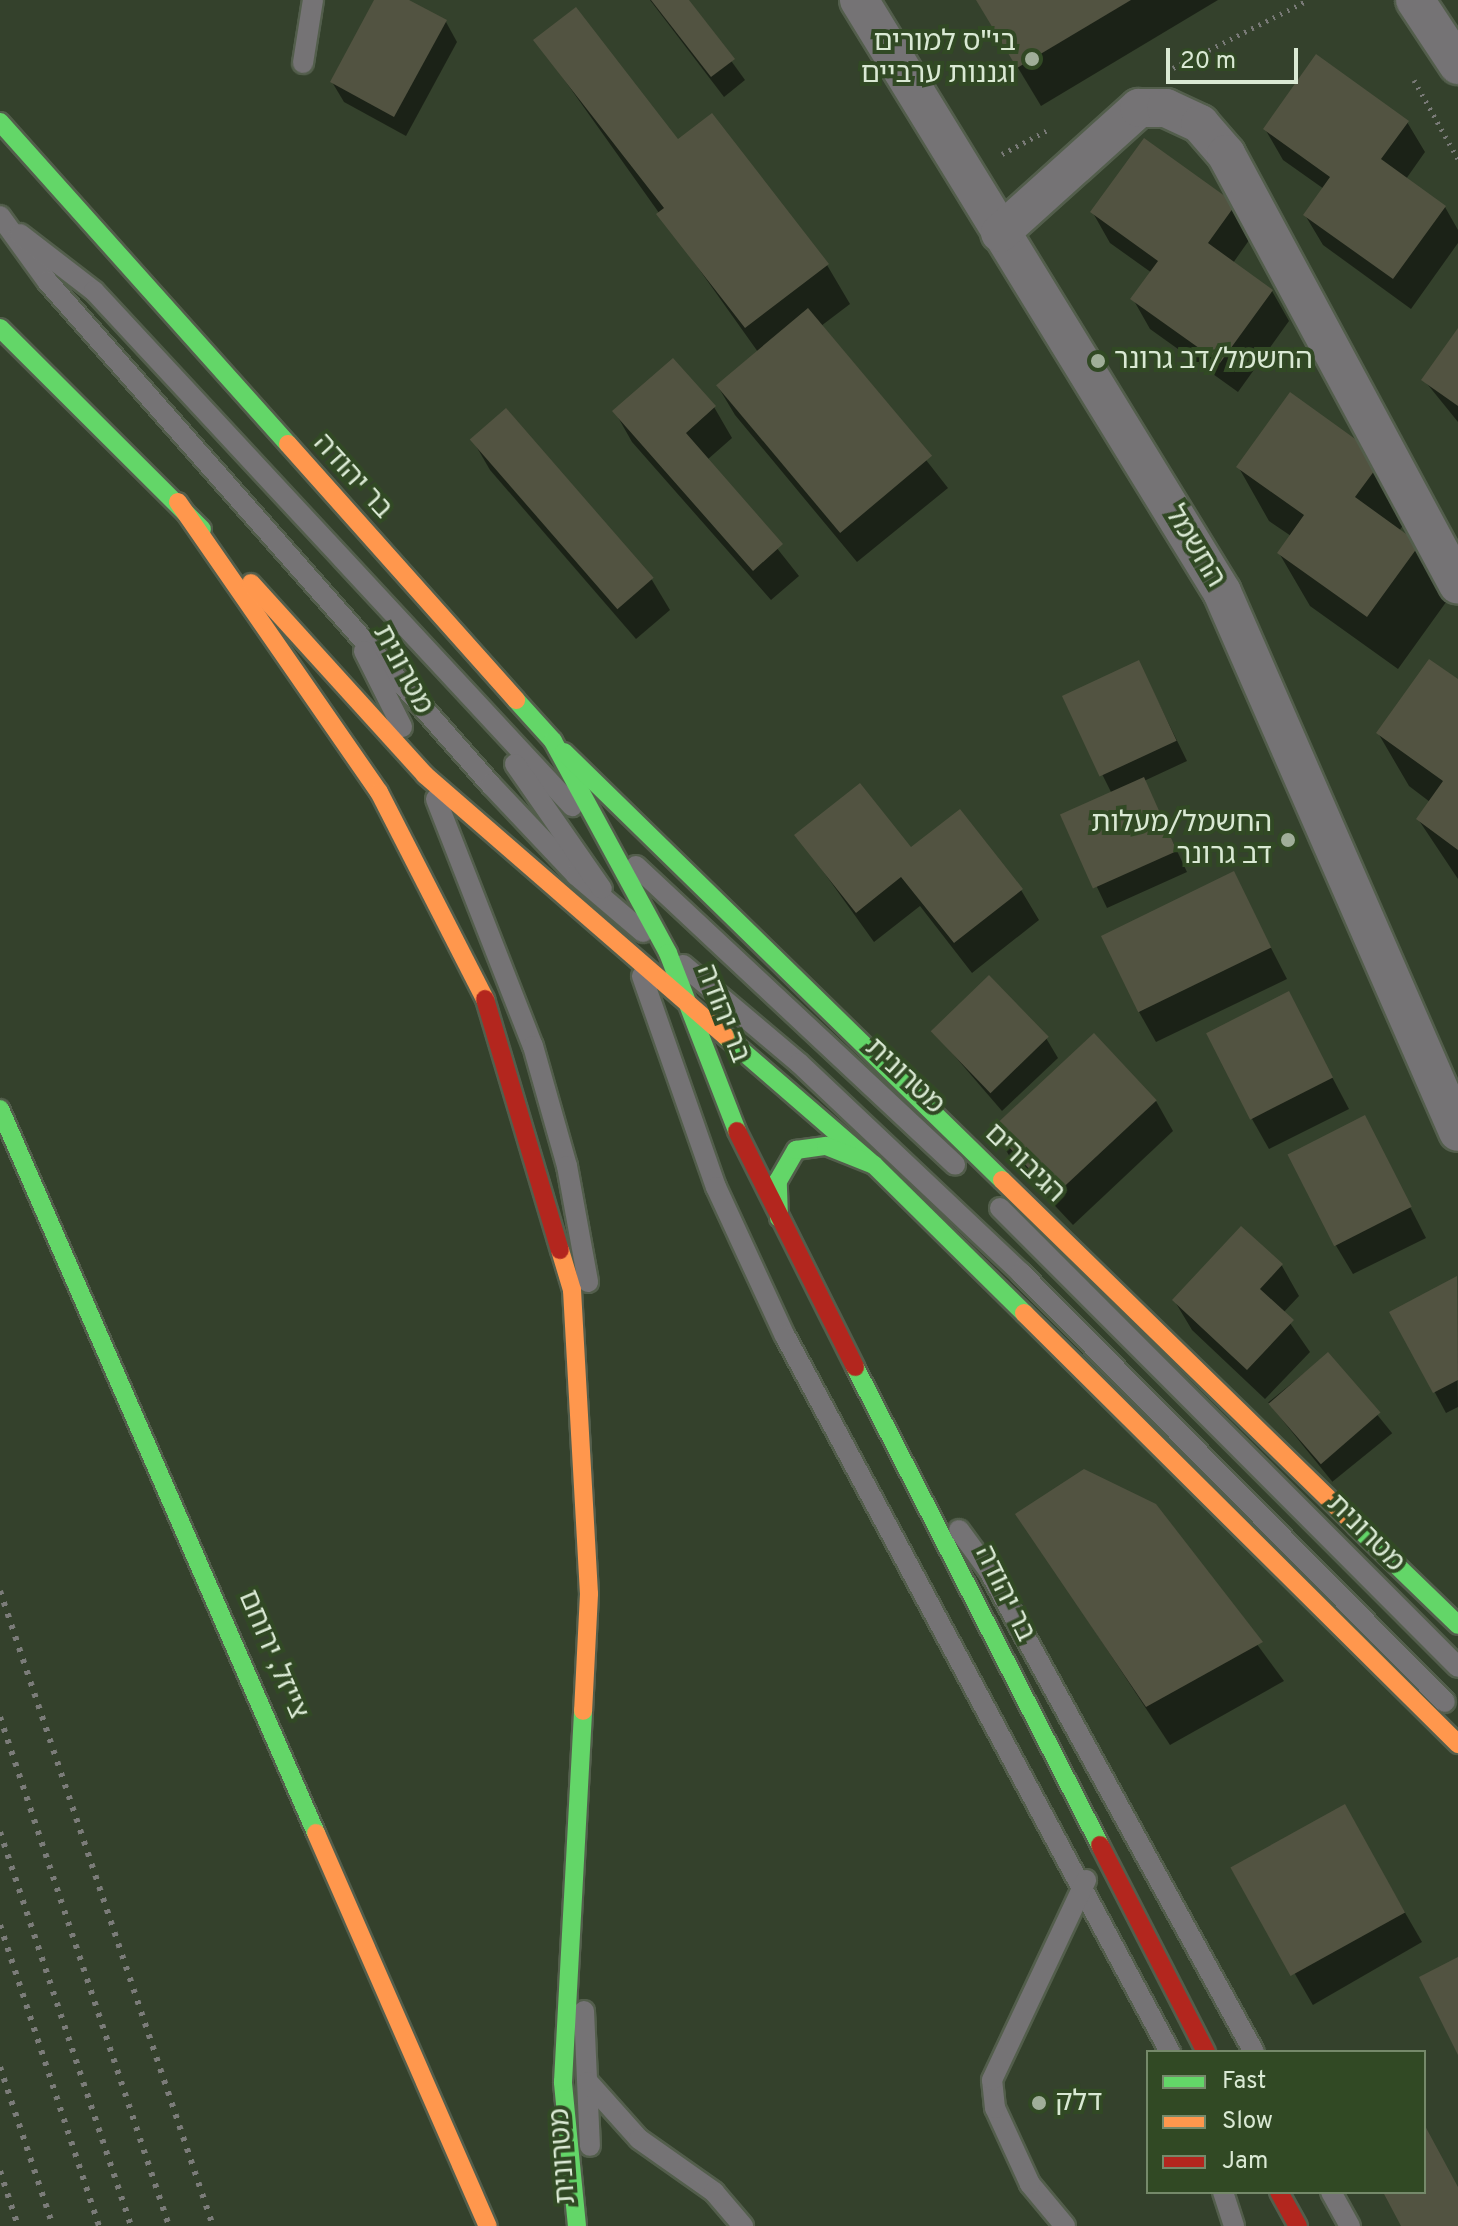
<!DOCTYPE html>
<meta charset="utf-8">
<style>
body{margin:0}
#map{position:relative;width:1458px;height:2226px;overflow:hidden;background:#34412c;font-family:Overpass,"Noto Sans Hebrew",sans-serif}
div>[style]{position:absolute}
.shadow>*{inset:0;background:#0007;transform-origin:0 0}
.building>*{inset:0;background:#525341;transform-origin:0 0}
.path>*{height:5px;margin-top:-2.5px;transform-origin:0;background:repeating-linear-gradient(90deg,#797a77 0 2px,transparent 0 8px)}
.roads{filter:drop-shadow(2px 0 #535e4c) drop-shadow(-2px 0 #535e4c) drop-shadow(0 2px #535e4c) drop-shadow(0 -2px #535e4c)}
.lane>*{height:20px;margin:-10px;padding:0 10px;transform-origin:10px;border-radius:10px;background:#757375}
.street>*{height:38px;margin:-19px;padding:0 19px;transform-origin:19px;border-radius:19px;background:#757375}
.fast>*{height:18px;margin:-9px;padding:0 9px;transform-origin:9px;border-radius:9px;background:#63d668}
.slow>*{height:18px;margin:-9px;padding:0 9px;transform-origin:9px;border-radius:9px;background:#ff974d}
.jam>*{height:18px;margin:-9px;padding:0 9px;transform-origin:9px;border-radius:9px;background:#b3261e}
.rail>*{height:6px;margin-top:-3px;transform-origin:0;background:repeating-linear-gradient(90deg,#7b7c79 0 4px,transparent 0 12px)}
.dots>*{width:22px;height:22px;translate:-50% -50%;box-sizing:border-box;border:4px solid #314924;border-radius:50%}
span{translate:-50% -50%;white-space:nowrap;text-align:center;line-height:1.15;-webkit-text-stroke:8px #314924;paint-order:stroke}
.poi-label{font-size:28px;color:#dae9d4}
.right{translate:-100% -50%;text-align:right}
.left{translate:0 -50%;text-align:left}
.street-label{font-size:28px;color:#dae9d4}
.legend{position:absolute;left:1146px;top:2050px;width:280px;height:144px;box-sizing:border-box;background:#314924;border:2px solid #75896a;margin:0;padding:10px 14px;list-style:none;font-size:24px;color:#dae9d4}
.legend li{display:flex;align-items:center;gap:16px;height:40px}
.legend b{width:40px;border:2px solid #75896a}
.scale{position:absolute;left:1166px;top:48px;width:132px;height:36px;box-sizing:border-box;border:4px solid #dae9d4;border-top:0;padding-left:10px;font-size:24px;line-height:28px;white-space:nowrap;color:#dae9d4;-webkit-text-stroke:6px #314924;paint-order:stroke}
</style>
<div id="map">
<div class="shadow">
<div style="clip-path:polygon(376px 0,405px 0,446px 22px,457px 42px,406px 136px,344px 102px,332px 82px)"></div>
<div style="clip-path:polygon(650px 0,687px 0,745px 80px,724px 97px)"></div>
<div style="clip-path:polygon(977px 0,1218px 0,1041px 106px)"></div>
<div style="clip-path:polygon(536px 40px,827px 265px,850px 304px,821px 326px,948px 488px,857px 562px,735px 415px,717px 385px,758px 352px)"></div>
<div style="clip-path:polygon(1407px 122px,1425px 152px,1406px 179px,1445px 207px,1458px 230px,1458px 243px,1411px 309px,1323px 245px,1305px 215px,1324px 189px,1283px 160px,1265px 129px)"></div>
<div style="clip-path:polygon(1235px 206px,1252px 236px,1233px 263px,1272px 291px,1289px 321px,1238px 392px,1150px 329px,1133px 299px,1152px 273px,1110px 243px,1093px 213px)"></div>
<div style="clip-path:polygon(1458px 332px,1458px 422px,1424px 380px)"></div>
<div style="clip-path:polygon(714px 407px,732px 438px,707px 460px,799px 576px,771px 600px,632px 442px,615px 412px)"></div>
<div style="clip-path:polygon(506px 410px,652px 580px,670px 610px,636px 639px,490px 470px,472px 439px)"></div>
<div style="clip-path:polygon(1381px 460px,1412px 513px,1399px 531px,1418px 545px,1449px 598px,1398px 669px,1310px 606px,1279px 553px,1291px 536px,1269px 521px,1239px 468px)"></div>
<div style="clip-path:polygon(1139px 663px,1187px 761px,1144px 781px,1187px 872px,1107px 908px,1063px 816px,1112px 794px,1064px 698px)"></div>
<div style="clip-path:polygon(1458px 681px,1458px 879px,1418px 819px,1430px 802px,1409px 786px,1378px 733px)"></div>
<div style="clip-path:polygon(797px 835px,911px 850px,1021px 890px,1039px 920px,972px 973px,920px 906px,874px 942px)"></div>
<div style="clip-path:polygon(1233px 874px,1287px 979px,1156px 1042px,1139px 1012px)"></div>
<div style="clip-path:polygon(1288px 994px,1349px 1109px,1269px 1149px,1252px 1119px)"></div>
<div style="clip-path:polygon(934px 1032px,1046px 1038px,1058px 1058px,1002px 1111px)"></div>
<div style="clip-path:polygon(1156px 1101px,1173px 1131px,1073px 1225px,1011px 1159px,994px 1129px)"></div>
<div style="clip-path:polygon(1364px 1117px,1426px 1238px,1353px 1274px,1335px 1244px)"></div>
<div style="clip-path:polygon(1241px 1228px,1282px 1266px,1299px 1296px,1283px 1313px,1310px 1352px,1265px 1399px,1192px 1330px,1174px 1300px)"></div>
<div style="clip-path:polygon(1456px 1279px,1458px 1407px,1446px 1413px,1392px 1313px)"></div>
<div style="left:1328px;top:1354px;width:102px;height:77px;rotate:51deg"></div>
<div style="clip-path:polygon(1155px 1505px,1284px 1681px,1170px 1745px,1018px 1514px)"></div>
<div style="left:1344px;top:1807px;width:156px;height:126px;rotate:60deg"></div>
</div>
<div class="building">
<div style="clip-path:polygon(374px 0,409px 0,447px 20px,394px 117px,330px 82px)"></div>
<div style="clip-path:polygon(651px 0,689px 0,735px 59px,711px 77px)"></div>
<div style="clip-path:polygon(976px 0,1131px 0,1017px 68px)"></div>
<div style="clip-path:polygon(576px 7px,678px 139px,712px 113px,829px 264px,745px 328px,656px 214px,664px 208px,533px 40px)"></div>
<div style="clip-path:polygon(1316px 54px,1409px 121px,1381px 159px,1446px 206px,1393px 279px,1303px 215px,1330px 177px,1263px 129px)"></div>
<div style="clip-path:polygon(1144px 138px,1236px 204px,1208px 243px,1273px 290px,1220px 363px,1130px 299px,1158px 261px,1090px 212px)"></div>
<div style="left:808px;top:308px;width:193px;height:120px;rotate:50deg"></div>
<div style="clip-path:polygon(1458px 328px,1458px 406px,1421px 380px)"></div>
<div style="clip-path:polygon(673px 358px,716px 406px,686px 433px,783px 544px,753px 571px,612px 411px)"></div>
<div style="clip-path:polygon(1290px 392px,1383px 459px,1355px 497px,1420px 544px,1367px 617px,1277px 553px,1304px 515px,1236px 467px)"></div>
<div style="left:506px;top:408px;width:225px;height:48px;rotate:49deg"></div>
<div style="clip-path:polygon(1429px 659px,1458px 679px,1458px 850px,1416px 819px,1443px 781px,1376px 733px)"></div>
<div style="left:1139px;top:660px;width:89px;height:85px;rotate:65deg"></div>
<div style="left:1144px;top:777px;width:81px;height:92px;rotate:66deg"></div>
<div style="clip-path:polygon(860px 783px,911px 847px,960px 809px,1023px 889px,954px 943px,901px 877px,856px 913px,794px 835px)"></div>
<div style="left:1234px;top:871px;width:85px;height:148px;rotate:64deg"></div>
<div style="left:989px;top:975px;width:86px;height:81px;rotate:46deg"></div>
<div style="left:1289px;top:991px;width:97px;height:93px;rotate:63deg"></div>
<div style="left:1094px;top:1033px;width:92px;height:140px;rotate:47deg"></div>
<div style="left:1365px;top:1115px;width:103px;height:87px;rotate:63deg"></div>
<div style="clip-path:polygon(1241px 1226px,1283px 1264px,1260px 1289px,1294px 1320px,1247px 1370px,1172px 1300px)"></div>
<div style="clip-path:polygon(1457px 1276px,1458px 1380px,1433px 1393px,1389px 1312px)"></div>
<div style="left:1328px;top:1352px;width:80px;height:79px;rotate:49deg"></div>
<div style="clip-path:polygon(1084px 1469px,1156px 1504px,1263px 1642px,1146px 1707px,1015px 1514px)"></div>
<div style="left:1345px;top:1804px;width:124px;height:131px;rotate:61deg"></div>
<div style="clip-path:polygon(1458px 1957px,1458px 2055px,1419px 1977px)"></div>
<div style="clip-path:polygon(1424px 2124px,1458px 2187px,1458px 2226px,1401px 2226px,1383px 2192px,1424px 2192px)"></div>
</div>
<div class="path">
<div style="left:1173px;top:68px;width:151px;rotate:-26.7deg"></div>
<div style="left:1414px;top:80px;width:90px;rotate:60.9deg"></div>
<div style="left:1002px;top:154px;width:50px;rotate:-27.6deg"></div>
</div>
<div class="roads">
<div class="lane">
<div style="left:303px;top:63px;width:64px;rotate:-81deg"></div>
<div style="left:0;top:216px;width:80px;rotate:54.1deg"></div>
<div style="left:47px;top:281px;width:672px;rotate:48.62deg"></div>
<div style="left:491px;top:785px;width:124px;rotate:46.6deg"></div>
<div style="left:576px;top:875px;width:88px;rotate:40.4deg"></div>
<div style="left:20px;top:234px;width:93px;rotate:37.6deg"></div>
<div style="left:94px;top:291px;width:703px;rotate:47.13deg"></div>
<div style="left:364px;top:651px;width:85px;rotate:63.4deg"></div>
<div style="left:515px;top:764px;width:152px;rotate:55.2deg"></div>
<div style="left:436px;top:799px;width:265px;rotate:68.6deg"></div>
<div style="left:533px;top:1046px;width:125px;rotate:74.2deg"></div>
<div style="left:567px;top:1166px;width:118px;rotate:79.7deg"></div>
<div style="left:636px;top:866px;width:437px;rotate:43.1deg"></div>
<div style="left:683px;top:965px;width:152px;rotate:40.2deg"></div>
<div style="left:799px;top:1063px;width:306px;rotate:43.4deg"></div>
<div style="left:1021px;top:1273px;width:603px;rotate:45.34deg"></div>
<div style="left:642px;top:976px;width:224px;rotate:70.7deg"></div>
<div style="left:716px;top:1187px;width:164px;rotate:65.2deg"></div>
<div style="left:785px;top:1336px;width:813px;rotate:61.73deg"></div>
<div style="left:1000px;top:1208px;width:648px;rotate:45.06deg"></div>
<div style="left:959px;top:1530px;width:51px;rotate:53.8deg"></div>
<div style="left:989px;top:1571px;width:549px;rotate:61.15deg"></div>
<div style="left:584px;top:2011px;width:135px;rotate:87.5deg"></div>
<div style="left:588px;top:2082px;width:76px;rotate:48.2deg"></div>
<div style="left:639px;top:2139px;width:92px;rotate:35.2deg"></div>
<div style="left:714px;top:2192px;width:45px;rotate:49.5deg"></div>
<div style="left:1223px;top:2192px;width:36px;rotate:72deg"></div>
<div style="left:1331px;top:2192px;width:39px;rotate:61deg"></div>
<div style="left:1065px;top:2226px;width:55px;rotate:-129.8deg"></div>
<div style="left:1030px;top:2184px;width:84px;rotate:-114.7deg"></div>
<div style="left:995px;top:2108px;width:28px;rotate:-96deg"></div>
<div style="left:992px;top:2080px;width:221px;rotate:-64.8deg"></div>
</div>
<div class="street">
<div style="left:859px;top:0;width:694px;rotate:58.48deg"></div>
<div style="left:1222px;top:592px;width:589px;rotate:66.39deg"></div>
<div style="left:1415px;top:0;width:78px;rotate:56.5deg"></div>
<div style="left:1000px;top:233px;width:187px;rotate:-42deg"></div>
<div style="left:1139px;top:108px;width:27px"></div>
<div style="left:1166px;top:108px;width:38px;rotate:25deg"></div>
<div style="left:1200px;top:124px;width:40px;rotate:49deg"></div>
<div style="left:1226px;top:154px;width:489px;rotate:61.7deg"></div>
</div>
<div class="fast">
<div style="left:0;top:122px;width:432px;rotate:48.2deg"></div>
<div style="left:0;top:328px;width:285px;rotate:44.9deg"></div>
<div style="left:516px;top:700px;width:55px;rotate:47.9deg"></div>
<div style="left:553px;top:741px;width:241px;rotate:61.5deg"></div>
<div style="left:668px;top:953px;width:191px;rotate:68.8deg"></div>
<div style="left:564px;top:752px;width:612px;rotate:44.34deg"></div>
<div style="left:725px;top:1036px;width:197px;rotate:40.9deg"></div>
<div style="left:874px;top:1165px;width:211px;rotate:44.6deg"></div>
<div style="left:0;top:1109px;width:790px;rotate:66.42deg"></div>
<div style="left:779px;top:1218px;width:37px;rotate:-92deg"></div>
<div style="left:778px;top:1181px;width:36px;rotate:-60deg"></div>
<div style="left:796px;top:1150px;width:30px;rotate:-8deg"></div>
<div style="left:826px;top:1146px;width:52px;rotate:21.6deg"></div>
<div style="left:855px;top:1367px;width:537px;rotate:62.86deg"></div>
<div style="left:1356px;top:1526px;width:142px;rotate:44.1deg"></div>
<div style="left:577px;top:2226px;width:145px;rotate:-95.6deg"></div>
<div style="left:563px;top:2082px;width:372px;rotate:-86.9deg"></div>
</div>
<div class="slow">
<div style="left:288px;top:444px;width:343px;rotate:48.3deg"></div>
<div style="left:178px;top:502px;width:353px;rotate:55.3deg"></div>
<div style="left:379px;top:792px;width:233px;rotate:62.9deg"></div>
<div style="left:251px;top:583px;width:259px;rotate:47.8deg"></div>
<div style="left:425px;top:775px;width:398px;rotate:41deg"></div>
<div style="left:1002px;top:1180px;width:495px;rotate:44.3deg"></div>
<div style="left:560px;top:1250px;width:42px;rotate:73.3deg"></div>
<div style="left:572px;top:1290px;width:304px;rotate:86.8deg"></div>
<div style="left:589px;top:1594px;width:117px;rotate:92.9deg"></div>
<div style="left:1024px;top:1313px;width:612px;rotate:44.8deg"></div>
<div style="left:316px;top:1833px;width:429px;rotate:66.4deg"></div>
</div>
<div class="jam">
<div style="left:485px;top:999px;width:262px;rotate:73.4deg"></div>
<div style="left:737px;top:1131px;width:264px;rotate:63.4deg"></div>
<div style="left:1100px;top:1845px;width:233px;rotate:62.9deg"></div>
<div style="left:1279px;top:2192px;width:39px;rotate:61deg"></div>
</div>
</div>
<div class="rail">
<div style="left:0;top:1591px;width:670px;rotate:71.46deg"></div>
<div style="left:0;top:1717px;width:536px;rotate:71.63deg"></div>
<div style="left:0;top:1832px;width:415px;rotate:71.6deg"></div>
<div style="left:0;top:1925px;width:317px;rotate:71.8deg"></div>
<div style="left:0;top:2067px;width:168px;rotate:71.6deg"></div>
<div style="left:0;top:2171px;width:58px;rotate:71.9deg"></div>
</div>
<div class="dots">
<div style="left:1032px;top:59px;background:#a0ae99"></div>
<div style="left:1098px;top:361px;background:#a0ae99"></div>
<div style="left:1288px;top:840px;background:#a0ae99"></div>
<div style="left:1039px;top:2103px;background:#a0ae99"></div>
</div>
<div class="poi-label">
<span class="right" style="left:1016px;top:59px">בי"ס למורים<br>וגננות ערביים</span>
<span class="left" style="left:1114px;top:361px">החשמל/דב גרונר</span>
<span class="right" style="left:1272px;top:840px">החשמל/מעלות<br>דב גרונר</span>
<span class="left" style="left:1055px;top:2103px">דלק</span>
</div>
<div class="street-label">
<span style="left:352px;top:477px;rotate:48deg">בר יהודה</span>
<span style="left:1194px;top:547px;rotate:59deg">החשמל</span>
<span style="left:402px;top:670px;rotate:62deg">מטרונית</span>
<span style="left:722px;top:1014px;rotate:69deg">בר יהודה</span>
<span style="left:904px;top:1077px;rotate:43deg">מטרונית</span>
<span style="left:1024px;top:1164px;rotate:44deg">הגיבורים</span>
<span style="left:1365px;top:1534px;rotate:45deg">מטרונית</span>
<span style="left:1004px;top:1594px;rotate:64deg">בר יהודה</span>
<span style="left:272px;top:1655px;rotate:67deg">צייזל, ירוחם</span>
<span style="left:564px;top:2156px;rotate:-94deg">מטרונית</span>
</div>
<ul class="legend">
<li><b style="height:10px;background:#63d668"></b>Fast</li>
<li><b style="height:10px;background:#ff974d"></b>Slow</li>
<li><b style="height:10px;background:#b3261e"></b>Jam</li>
</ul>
<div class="scale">20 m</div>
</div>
